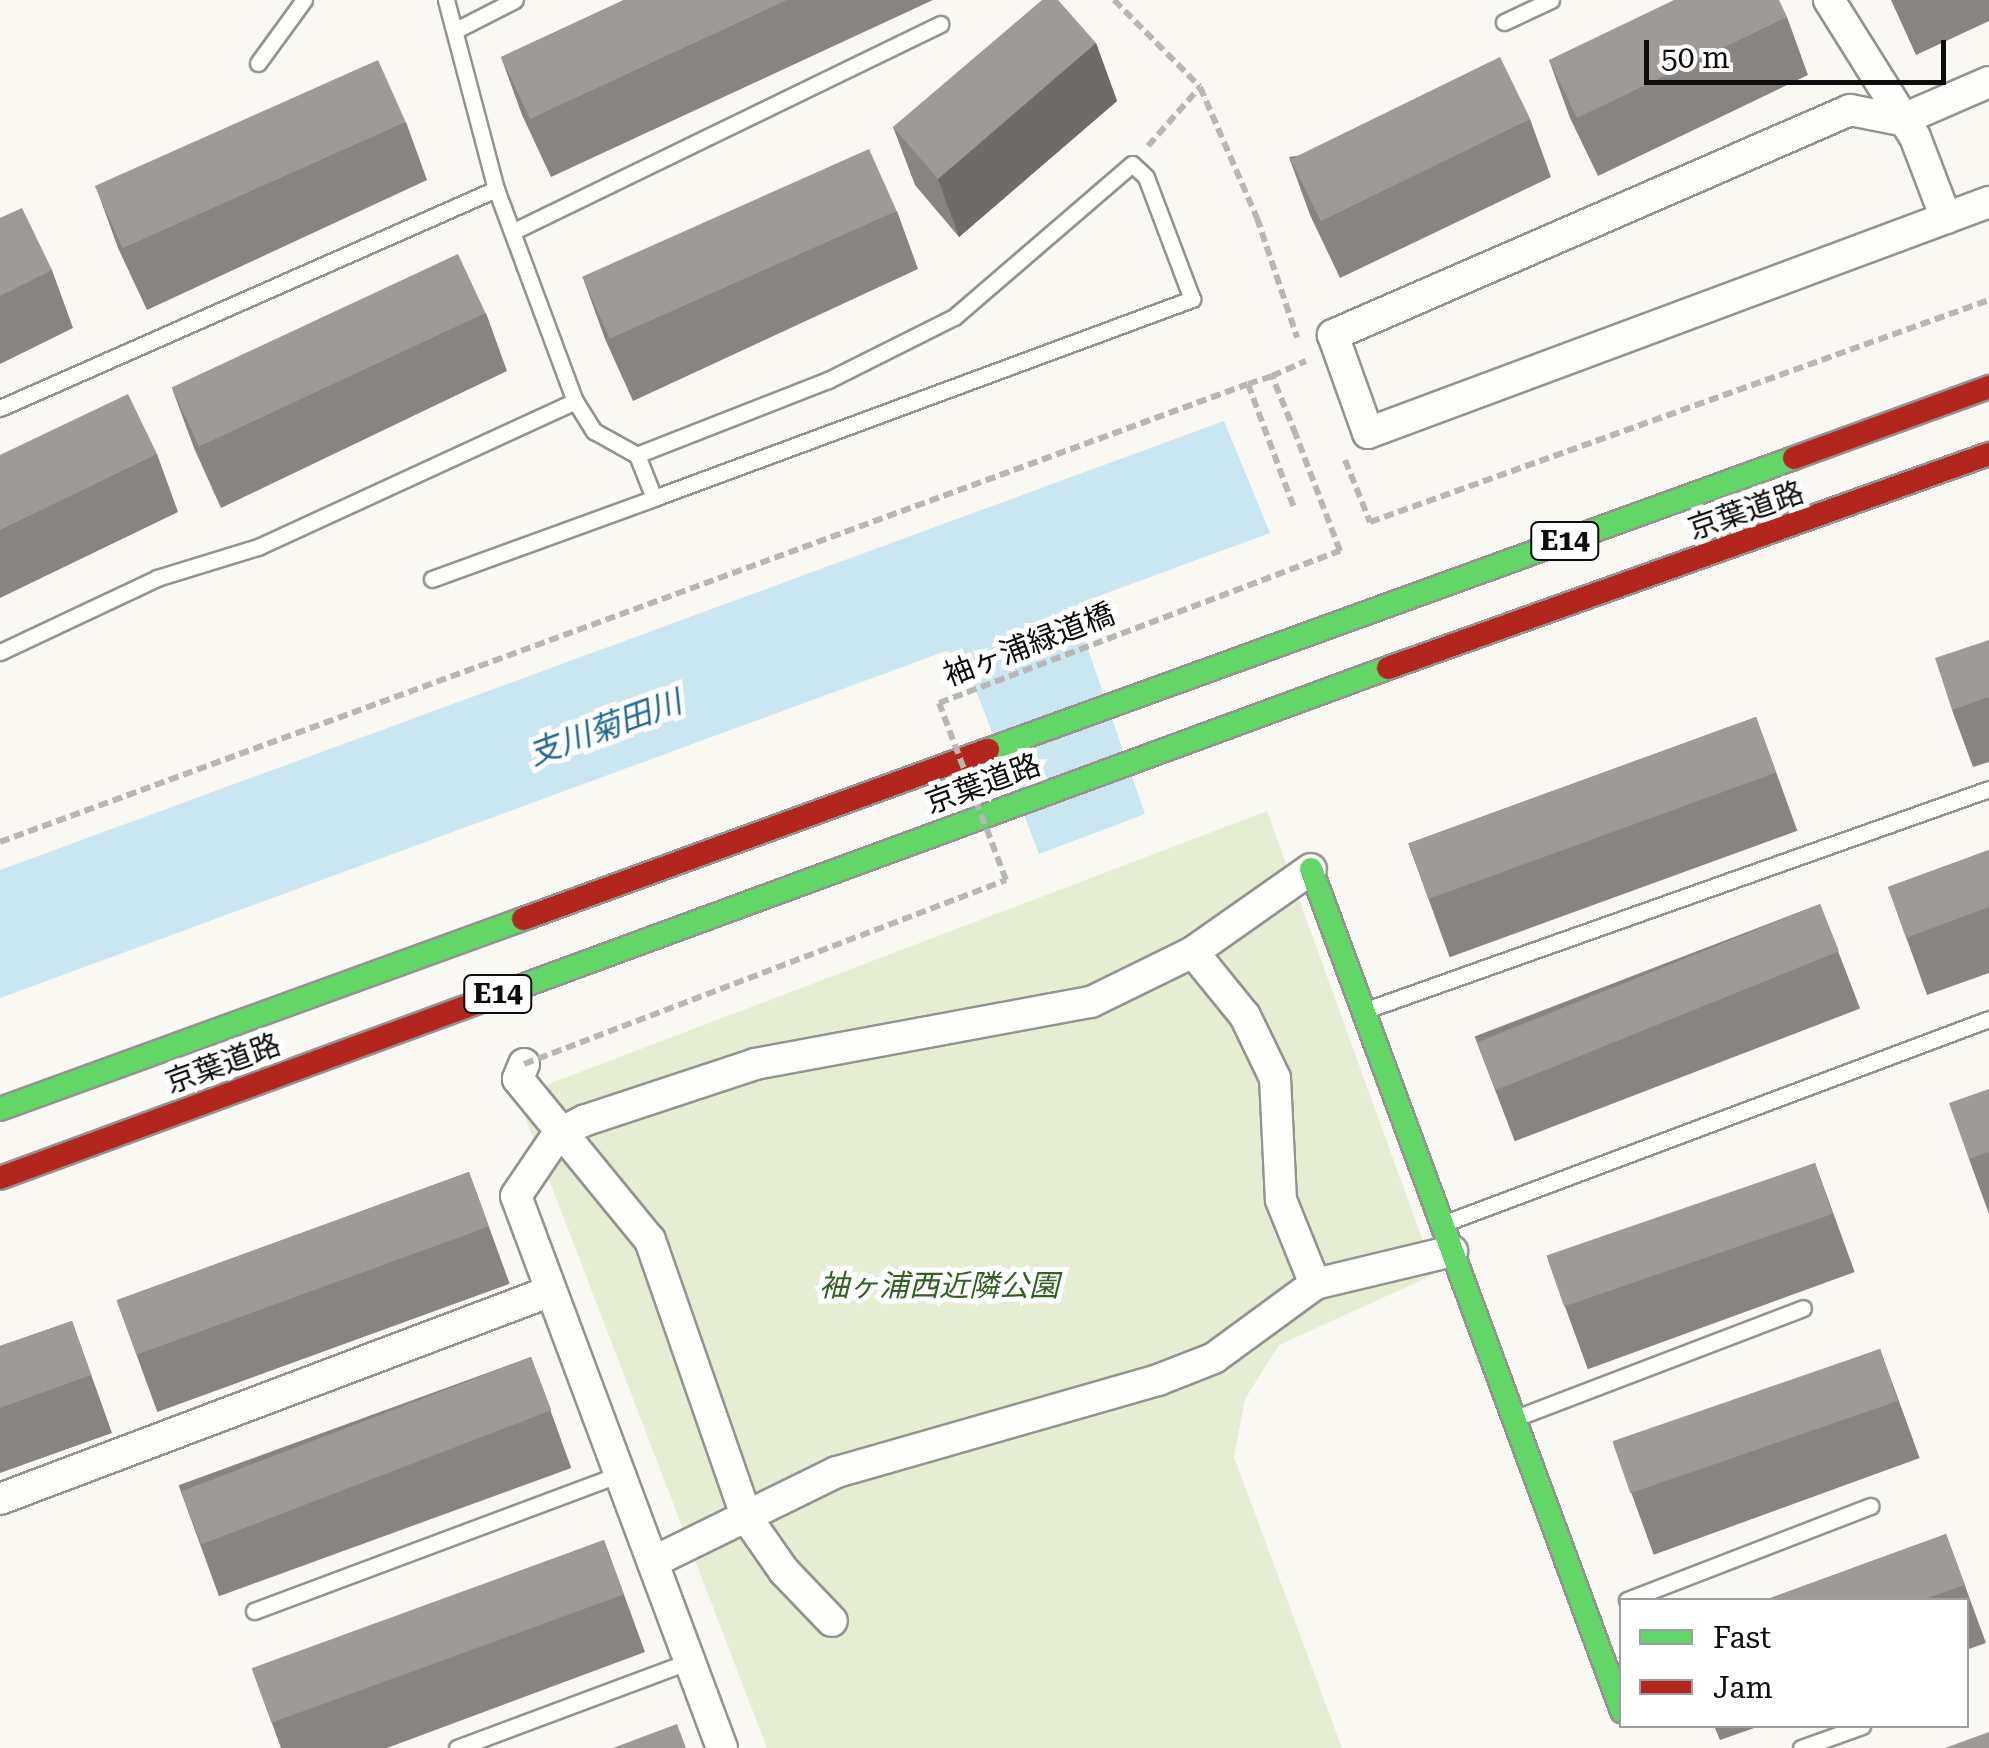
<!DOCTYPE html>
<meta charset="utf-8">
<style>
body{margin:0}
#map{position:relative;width:1989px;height:1748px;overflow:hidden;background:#faf8f2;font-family:"Roboto Serif","Noto Sans JP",serif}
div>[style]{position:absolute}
.green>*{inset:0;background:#e5eed3}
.water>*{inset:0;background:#cae6f1}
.path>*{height:6px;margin-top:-3px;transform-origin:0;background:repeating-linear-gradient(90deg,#b8b7b6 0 10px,transparent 0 15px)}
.roads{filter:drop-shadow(2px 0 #949390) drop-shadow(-2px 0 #949390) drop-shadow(0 2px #949390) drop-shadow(0 -2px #949390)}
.lane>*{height:15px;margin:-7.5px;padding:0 7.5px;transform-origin:7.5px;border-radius:7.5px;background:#fefefd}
.street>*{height:30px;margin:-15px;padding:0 15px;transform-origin:15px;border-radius:15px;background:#fefefd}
.fast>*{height:22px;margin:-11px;padding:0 11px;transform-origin:11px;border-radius:11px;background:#63d668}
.jam>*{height:22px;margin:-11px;padding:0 11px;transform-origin:11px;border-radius:11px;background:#b3261e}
.path-bridge>*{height:6px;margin-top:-3px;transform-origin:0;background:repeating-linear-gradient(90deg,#b8b7b6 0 10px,transparent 0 15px)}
.wall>*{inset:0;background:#878482;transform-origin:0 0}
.shaded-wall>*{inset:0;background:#6e6c6a}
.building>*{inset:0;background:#9d9a97;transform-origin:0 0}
span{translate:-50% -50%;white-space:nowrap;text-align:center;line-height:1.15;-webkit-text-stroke:10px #fff;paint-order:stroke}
.shield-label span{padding:2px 8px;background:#fff;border:2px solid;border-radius:8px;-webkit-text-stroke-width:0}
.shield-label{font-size:28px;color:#0d0d0d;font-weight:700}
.street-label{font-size:30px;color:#0d0d0d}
.park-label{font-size:30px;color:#325f22;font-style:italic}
.water-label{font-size:32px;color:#206894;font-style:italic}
.legend{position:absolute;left:1619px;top:1598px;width:350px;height:130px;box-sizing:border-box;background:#fff;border:2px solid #9e9e9e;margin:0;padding:12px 18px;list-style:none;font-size:30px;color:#0d0d0d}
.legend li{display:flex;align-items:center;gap:20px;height:50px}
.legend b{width:50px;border:2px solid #9e9e9e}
.scale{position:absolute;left:1644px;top:40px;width:302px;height:45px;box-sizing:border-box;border:5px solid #0d0d0d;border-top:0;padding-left:12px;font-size:30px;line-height:35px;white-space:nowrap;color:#0d0d0d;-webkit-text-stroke:8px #fff;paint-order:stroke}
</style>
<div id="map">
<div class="green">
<div style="clip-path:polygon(1267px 811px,1435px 1274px,1279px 1345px,1245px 1399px,1234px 1457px,1342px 1748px,767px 1748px,517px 1096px)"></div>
</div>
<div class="water">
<div style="clip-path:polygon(1224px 421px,1270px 533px,1085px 601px,1076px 615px,1145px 814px,1039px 854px,963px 657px,946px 651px,0 998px,0 870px)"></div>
</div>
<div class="path">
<div style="left:1114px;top:0;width:122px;rotate:45.3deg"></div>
<div style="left:1200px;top:87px;width:143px;rotate:66.5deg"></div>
<div style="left:1257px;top:218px;width:126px;rotate:71.4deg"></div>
<div style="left:1148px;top:146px;width:79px;rotate:-48.6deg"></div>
<div style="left:1248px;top:384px;width:25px;rotate:-18deg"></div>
<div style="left:1296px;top:435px;width:64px;rotate:-112.1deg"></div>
<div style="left:1272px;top:376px;width:37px;rotate:-24deg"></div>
<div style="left:1345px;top:460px;width:67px;rotate:68deg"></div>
<div style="left:1370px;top:522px;width:658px;rotate:-19.73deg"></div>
<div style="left:0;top:842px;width:1329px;rotate:-20.15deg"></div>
<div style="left:1248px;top:384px;width:132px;rotate:69.6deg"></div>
</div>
<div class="roads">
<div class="lane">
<div style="left:446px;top:0;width:196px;rotate:75.2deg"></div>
<div style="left:496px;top:189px;width:226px;rotate:69.6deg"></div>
<div style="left:1504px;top:22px;width:52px;rotate:-25.1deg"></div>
<div style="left:456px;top:30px;width:66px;rotate:-27deg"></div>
<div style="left:258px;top:63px;width:78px;rotate:-53.9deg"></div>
<div style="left:514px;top:231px;width:474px;rotate:-25.9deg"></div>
<div style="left:0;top:408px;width:542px;rotate:-23.82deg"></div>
<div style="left:432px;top:579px;width:236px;rotate:-20deg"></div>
<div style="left:0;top:652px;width:174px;rotate:-25.2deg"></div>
<div style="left:157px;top:578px;width:106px;rotate:-17.1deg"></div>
<div style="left:258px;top:547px;width:349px;rotate:-24.7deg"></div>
<div style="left:575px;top:401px;width:36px;rotate:58deg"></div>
<div style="left:594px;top:431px;width:49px;rotate:29.2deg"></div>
<div style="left:637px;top:455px;width:46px;rotate:68.4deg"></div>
<div style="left:654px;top:498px;width:574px;rotate:-20.3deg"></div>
<div style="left:1192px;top:299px;width:130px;rotate:-110.7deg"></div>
<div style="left:1146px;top:177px;width:19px;rotate:-137deg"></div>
<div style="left:1132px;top:164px;width:235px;rotate:139.3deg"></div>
<div style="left:954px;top:317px;width:141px;rotate:153.4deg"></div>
<div style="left:828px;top:380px;width:205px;rotate:158.6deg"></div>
<div style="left:1366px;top:1010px;width:661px;rotate:-19.53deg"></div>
<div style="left:1445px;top:1223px;width:581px;rotate:-20.56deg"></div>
<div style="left:1518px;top:1417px;width:305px;rotate:-20.9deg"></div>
<div style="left:1627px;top:1600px;width:261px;rotate:-21.1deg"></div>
<div style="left:254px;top:1611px;width:392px;rotate:-20.5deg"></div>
<div style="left:457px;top:1748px;width:249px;rotate:-20.5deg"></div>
<div style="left:1801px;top:1748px;width:65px;rotate:-19.8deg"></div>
</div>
<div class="street">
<div style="left:1829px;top:0;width:162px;rotate:57.9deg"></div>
<div style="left:1915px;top:137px;width:87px;rotate:69.1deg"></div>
<div style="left:1989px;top:82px;width:96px;rotate:156.6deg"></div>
<div style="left:1901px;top:120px;width:52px;rotate:-168.9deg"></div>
<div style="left:1850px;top:110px;width:564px;rotate:156.48deg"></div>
<div style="left:1333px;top:335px;width:104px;rotate:70.3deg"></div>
<div style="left:1368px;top:433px;width:663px;rotate:-20.4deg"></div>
<div style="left:1193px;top:952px;width:82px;rotate:50.9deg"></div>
<div style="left:1245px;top:1016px;width:69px;rotate:64.2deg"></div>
<div style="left:1275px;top:1078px;width:122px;rotate:87.2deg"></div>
<div style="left:1281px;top:1200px;width:91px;rotate:68deg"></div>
<div style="left:524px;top:1064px;width:16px;rotate:112deg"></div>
<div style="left:518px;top:1079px;width:208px;rotate:50.7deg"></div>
<div style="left:650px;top:1240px;width:294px;rotate:70.8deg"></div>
<div style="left:747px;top:1518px;width:65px;rotate:55.1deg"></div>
<div style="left:784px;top:1571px;width:69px;rotate:46.2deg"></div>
<div style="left:0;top:1499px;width:589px;rotate:-20.68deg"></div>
<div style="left:653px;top:1562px;width:205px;rotate:-26.1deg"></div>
<div style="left:837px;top:1472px;width:334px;rotate:-16deg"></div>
<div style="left:1158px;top:1380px;width:60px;rotate:-21.4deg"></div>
<div style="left:1214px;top:1358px;width:125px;rotate:-36.2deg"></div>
<div style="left:1315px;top:1284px;width:141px;rotate:-13.5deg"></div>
<div style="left:722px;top:1748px;width:589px;rotate:-110.46deg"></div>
<div style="left:516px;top:1196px;width:75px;rotate:-55.9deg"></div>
<div style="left:558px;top:1134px;width:31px;rotate:-27deg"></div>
<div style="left:586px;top:1120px;width:178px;rotate:-18.3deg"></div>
<div style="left:755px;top:1064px;width:342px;rotate:-10.5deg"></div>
<div style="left:1091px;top:1002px;width:114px;rotate:-26.1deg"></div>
<div style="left:1193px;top:952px;width:144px;rotate:-35.1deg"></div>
</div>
<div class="fast">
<div style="left:988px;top:750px;width:857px;rotate:-19.91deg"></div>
<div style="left:1311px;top:869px;width:898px;rotate:69.73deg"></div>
<div style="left:514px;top:989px;width:931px;rotate:-20.17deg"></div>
<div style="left:0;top:1109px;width:556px;rotate:-19.97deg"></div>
</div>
<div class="jam">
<div style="left:1794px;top:458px;width:208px;rotate:-20deg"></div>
<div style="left:1388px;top:668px;width:638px;rotate:-19.6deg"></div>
<div style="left:523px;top:919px;width:495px;rotate:-20deg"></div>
<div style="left:0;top:1178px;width:548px;rotate:-20.19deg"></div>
</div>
</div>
<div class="path-bridge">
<div style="left:524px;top:1064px;width:516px;rotate:-20.89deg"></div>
<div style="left:1006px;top:880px;width:189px;rotate:-110.7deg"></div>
<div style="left:939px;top:703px;width:429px;rotate:-20.8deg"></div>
<div style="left:1340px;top:551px;width:124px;rotate:-110.8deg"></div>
</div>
<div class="wall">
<div style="clip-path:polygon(624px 0,933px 0,551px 177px,522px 115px,501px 57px)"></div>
<div style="clip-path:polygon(1891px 0,1989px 0,1989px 21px,1916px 55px)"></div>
<div style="clip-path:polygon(1787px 17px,1808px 75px,1598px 176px,1570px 118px,1549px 60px)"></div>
<div style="clip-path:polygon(1096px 43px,1117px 101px,959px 237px,915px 185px,893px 127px)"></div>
<div style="clip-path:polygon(1530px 119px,1551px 177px,1340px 278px,1310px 215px,1289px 157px)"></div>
<div style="clip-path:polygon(406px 122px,427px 180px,147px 310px,118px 248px,97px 190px)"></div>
<div style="clip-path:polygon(897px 211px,918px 269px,633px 401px,605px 339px,584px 281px)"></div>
<div style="clip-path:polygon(0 218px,52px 270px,73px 328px,0 364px)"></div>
<div style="clip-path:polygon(486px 313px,507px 371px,221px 508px,194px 448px,173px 391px)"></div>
<div style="clip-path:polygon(157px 454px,178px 512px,0 598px,0 455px)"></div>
<div style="clip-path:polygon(1989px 640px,1989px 762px,1973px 767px,1952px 710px)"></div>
<div style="left:1756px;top:717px;width:121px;height:370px;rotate:70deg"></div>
<div style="clip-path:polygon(1989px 850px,1989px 973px,1927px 995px,1888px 887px)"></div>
<div style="left:1820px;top:904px;width:112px;height:370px;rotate:69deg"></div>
<div style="clip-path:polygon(1989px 1089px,1989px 1214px,1969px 1159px)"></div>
<div style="left:1815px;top:1163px;width:116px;height:284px;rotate:70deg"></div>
<div style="left:469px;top:1172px;width:119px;height:375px;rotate:70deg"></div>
<div style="clip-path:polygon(72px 1321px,112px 1433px,0 1473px,0 1346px)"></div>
<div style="left:1880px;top:1349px;width:116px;height:283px;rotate:70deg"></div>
<div style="left:531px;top:1357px;width:118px;height:375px;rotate:70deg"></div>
<div style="clip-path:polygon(1946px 1534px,1986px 1643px,1966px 1650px,1966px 1600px,1765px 1600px)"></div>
<div style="clip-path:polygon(604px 1540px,645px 1652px,387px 1748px,281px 1748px,253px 1671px)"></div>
<div style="clip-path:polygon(1714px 1726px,1760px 1726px,1720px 1740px)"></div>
</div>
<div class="shaded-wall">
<div style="clip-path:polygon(1096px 43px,1117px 101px,959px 237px,938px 179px)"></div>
</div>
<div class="building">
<div style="clip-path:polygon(624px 0,787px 0,530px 119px,501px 57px)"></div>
<div style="clip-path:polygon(1042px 0,1058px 0,1096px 43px,938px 179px,893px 127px)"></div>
<div style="clip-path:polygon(1674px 0,1779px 0,1787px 17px,1577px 118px,1549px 60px)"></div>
<div style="left:1500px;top:57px;width:69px;height:233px;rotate:64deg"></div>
<div style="left:378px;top:60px;width:68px;height:310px;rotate:66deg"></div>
<div style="left:869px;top:149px;width:68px;height:314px;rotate:66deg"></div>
<div style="clip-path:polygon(22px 208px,52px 270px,0 296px,0 218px)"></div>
<div style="left:458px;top:254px;width:65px;height:316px;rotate:65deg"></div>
<div style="clip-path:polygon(128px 394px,157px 454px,0 530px,0 455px)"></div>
<div style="clip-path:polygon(1989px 640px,1989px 697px,1952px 710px,1935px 658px)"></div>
<div style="left:1756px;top:717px;width:59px;height:370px;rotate:70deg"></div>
<div style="clip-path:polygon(1989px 850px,1989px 907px,1906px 938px,1888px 887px)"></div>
<div style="left:1820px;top:904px;width:51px;height:370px;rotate:68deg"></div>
<div style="clip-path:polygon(1989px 1089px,1989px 1152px,1969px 1159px,1949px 1103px)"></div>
<div style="left:1815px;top:1163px;width:54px;height:284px;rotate:71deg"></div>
<div style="left:469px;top:1172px;width:58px;height:375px;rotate:70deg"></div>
<div style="clip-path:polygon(72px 1321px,91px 1375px,0 1408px,0 1346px)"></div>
<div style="left:1880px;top:1349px;width:55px;height:283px;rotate:71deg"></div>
<div style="left:531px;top:1357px;width:57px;height:375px;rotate:69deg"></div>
<div style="clip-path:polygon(1946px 1534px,1965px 1585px,1922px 1600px,1765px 1600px)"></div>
<div style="left:604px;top:1540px;width:58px;height:375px;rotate:70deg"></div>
<div style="clip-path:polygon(677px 1724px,686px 1748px,613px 1748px)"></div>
<div style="clip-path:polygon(1989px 1732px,1989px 1748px,1945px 1748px)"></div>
</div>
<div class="shield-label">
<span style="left:1565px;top:541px">E14</span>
<span style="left:498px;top:994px">E14</span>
</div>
<div class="street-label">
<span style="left:1746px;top:511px;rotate:-19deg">京葉道路</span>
<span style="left:1029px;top:645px;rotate:-21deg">袖ヶ浦緑道橋</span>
<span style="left:983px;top:784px;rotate:-20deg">京葉道路</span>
<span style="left:223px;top:1064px;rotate:-20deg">京葉道路</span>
</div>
<div class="park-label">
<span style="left:939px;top:1286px">袖ヶ浦西近隣公園</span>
</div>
<div class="water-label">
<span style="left:605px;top:728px;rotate:-20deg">支川菊田川</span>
</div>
<ul class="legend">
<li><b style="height:12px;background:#63d668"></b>Fast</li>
<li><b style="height:12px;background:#b3261e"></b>Jam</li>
</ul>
<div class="scale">50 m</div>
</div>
